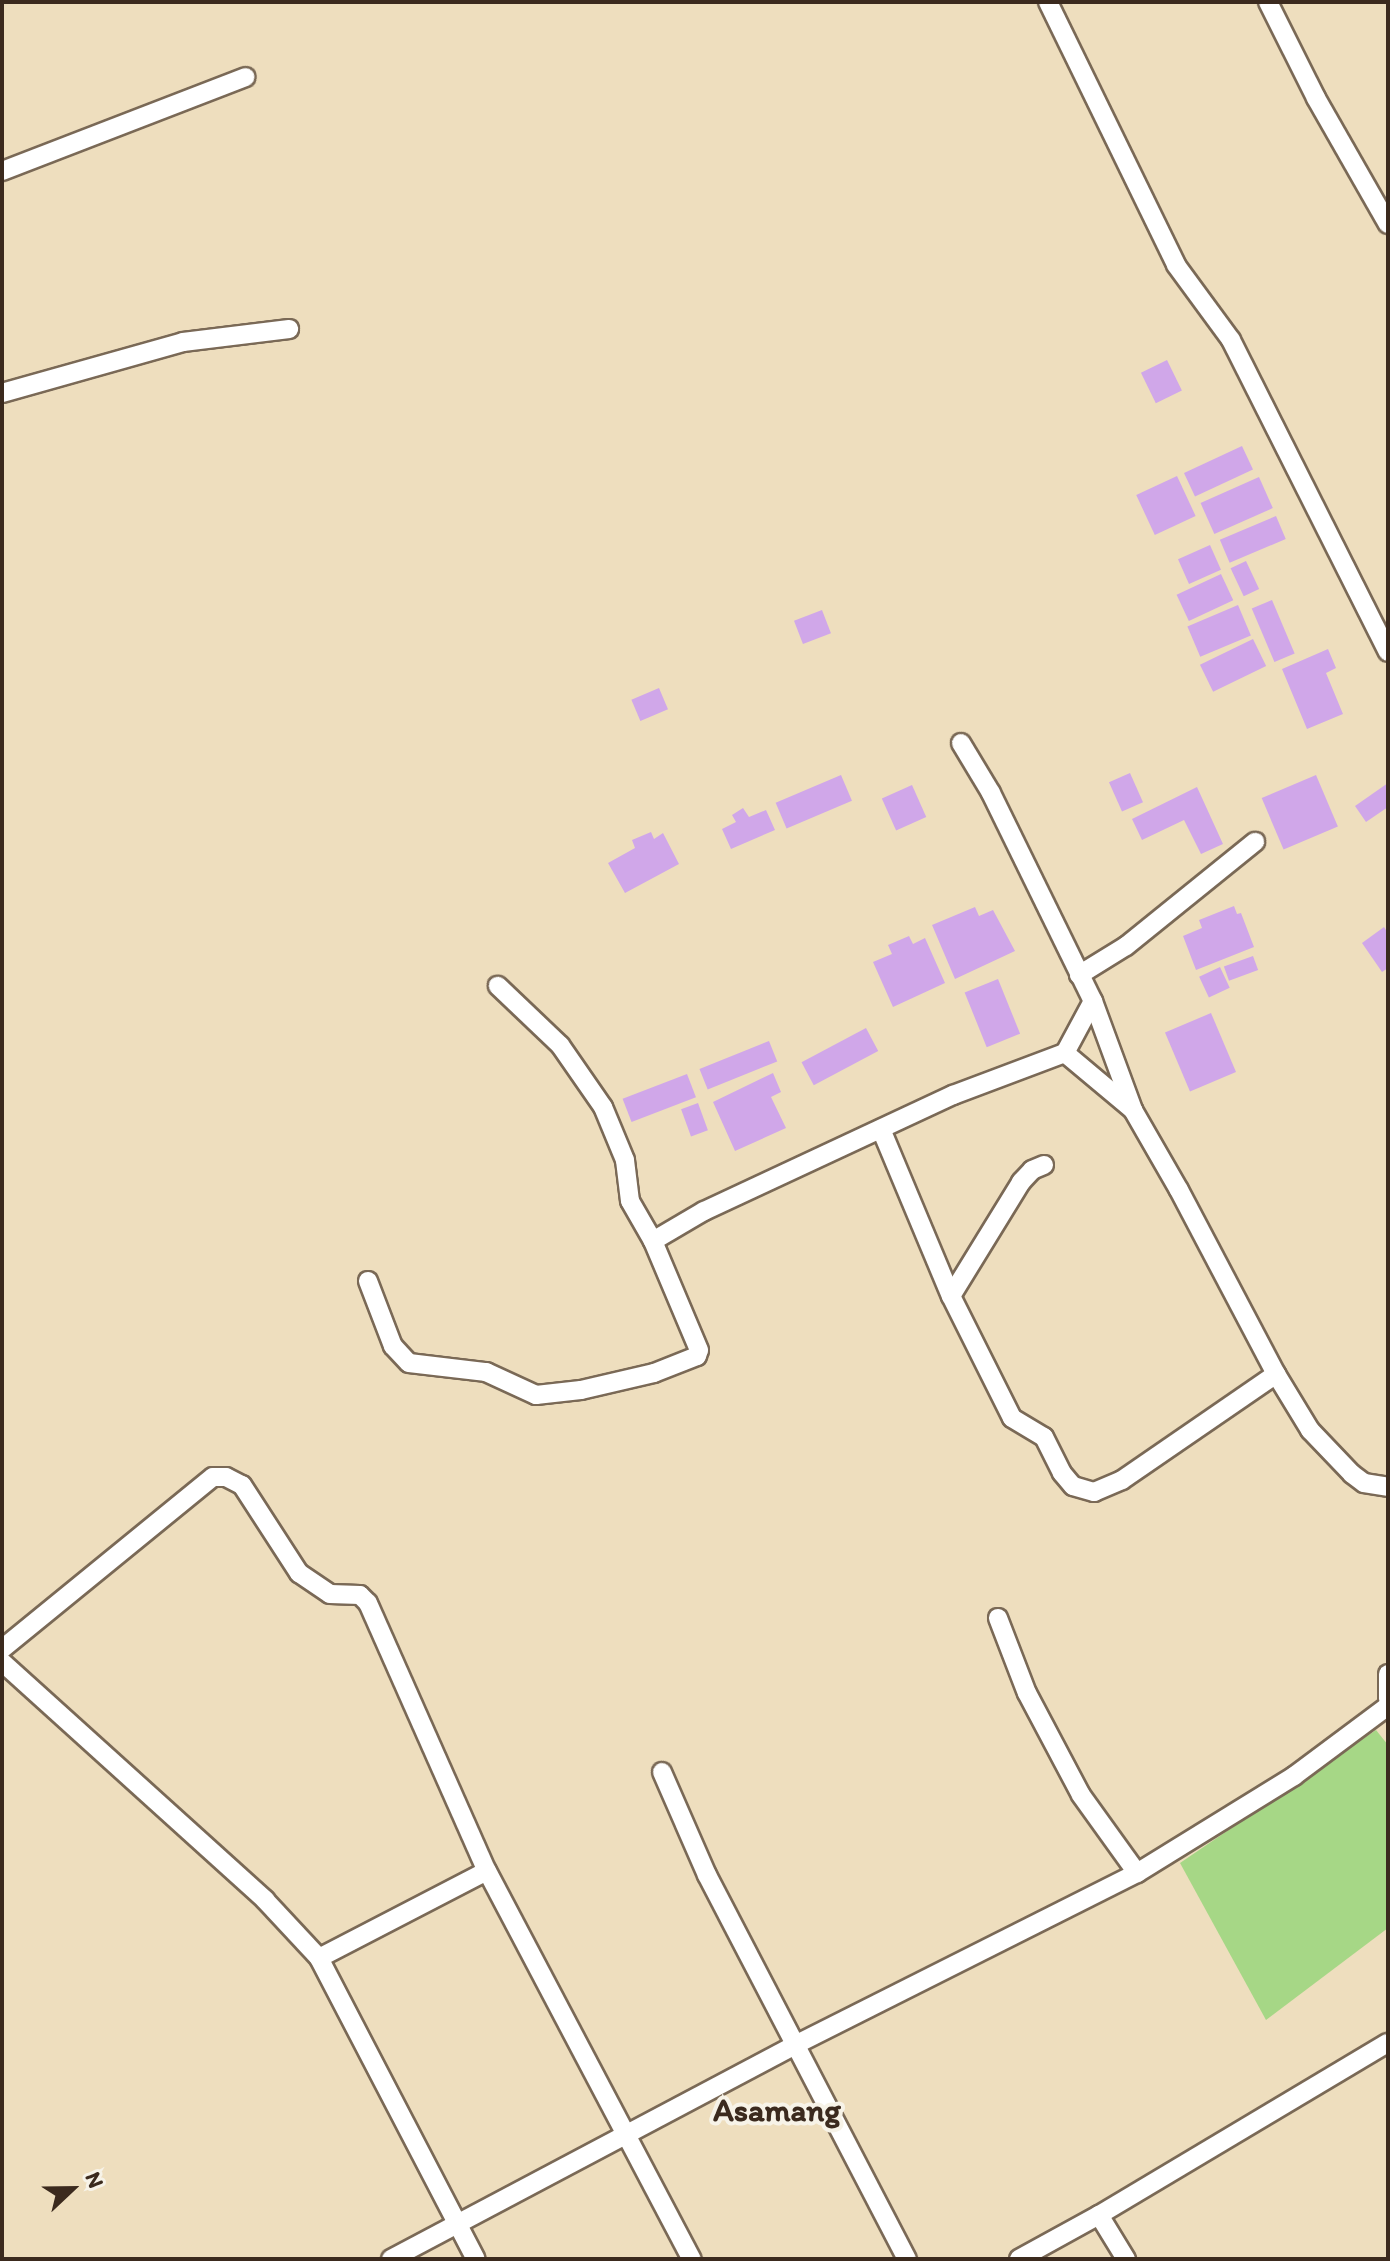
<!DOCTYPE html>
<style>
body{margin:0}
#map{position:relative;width:1390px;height:2261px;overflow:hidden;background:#eedebe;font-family:Itim,sans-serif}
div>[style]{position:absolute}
.green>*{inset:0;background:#a6d786}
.building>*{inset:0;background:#d0a7e9;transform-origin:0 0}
.roads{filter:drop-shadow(2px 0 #7a6956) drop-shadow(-2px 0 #7a6956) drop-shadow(0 2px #7a6956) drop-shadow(0 -2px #7a6956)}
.street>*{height:18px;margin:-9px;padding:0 9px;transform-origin:9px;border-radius:9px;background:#fff}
span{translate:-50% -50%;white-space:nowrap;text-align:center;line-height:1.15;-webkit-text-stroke:8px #f7f3e8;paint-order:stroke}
.quarter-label{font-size:32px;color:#3b2a1e;font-weight:700}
.frame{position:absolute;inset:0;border:4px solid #3b2a1e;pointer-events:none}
.north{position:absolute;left:32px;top:2149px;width:80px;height:80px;-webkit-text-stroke:6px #f7f3e8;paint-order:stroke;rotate:68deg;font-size:22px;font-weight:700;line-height:32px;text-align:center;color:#3b2a1e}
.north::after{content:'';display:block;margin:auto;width:28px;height:36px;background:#3b2a1e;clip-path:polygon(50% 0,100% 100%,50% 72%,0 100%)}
</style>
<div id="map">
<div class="green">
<div style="clip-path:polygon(1376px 1730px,1388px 1745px,1388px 1928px,1266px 2020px,1180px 1863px)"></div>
</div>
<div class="building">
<div style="left:1167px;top:360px;width:34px;height:29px;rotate:64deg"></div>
<div style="left:1242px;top:446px;width:26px;height:64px;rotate:65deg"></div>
<div style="left:1177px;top:476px;width:44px;height:45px;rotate:65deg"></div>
<div style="left:1259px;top:477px;width:34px;height:64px;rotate:66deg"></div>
<div style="left:1276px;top:516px;width:25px;height:61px;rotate:67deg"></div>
<div style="left:1210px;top:545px;width:27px;height:35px;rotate:66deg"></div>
<div style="left:1246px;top:561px;width:31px;height:17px;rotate:65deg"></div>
<div style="left:1221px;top:574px;width:29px;height:49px;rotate:65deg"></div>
<div style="left:1272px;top:600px;width:58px;height:22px;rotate:67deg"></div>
<div style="left:1238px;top:605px;width:33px;height:55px;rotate:67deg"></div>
<div style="left:822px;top:610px;width:25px;height:30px;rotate:69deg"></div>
<div style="left:1253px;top:639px;width:30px;height:59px;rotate:64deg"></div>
<div style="clip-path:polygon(1328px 649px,1336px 668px,1326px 673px,1343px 714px,1307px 729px,1282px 669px)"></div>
<div style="left:659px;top:688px;width:23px;height:30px;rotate:67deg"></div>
<div style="left:1130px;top:773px;width:32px;height:23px;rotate:66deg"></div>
<div style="left:841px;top:775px;width:28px;height:71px;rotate:67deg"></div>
<div style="left:1316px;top:775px;width:56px;height:59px;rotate:67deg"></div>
<div style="clip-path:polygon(1388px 783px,1388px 807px,1366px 822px,1355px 806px)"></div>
<div style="left:912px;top:785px;width:35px;height:33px;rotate:66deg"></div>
<div style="clip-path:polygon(1197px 787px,1223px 844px,1201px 854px,1184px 820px,1142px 840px,1132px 819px)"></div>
<div style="clip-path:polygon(743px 808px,749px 817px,766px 810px,775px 830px,731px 849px,722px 829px,736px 822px,732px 815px)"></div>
<div style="clip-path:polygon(651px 832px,654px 839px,663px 833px,679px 864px,625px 893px,608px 863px,635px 848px,632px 840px)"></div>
<div style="clip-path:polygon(1234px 906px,1237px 914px,1241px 913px,1254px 947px,1196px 970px,1183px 936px,1202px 928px,1199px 920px)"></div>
<div style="clip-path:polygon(975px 907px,979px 916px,993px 910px,1015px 951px,955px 979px,932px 925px)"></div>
<div style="clip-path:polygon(1384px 927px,1388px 933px,1388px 968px,1382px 972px,1362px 943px)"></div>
<div style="clip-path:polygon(909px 936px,913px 944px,925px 938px,945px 983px,893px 1007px,873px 962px,892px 954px,888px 945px)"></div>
<div style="left:1253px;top:956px;width:15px;height:31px;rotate:70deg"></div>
<div style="left:1220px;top:967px;width:23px;height:23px;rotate:65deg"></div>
<div style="left:998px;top:979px;width:59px;height:36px;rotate:68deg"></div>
<div style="left:1211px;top:1013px;width:64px;height:50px;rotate:67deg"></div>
<div style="left:866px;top:1028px;width:26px;height:73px;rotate:62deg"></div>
<div style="left:769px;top:1041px;width:22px;height:75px;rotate:68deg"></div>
<div style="clip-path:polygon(773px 1073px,781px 1092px,771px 1097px,786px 1128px,735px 1151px,713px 1102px)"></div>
<div style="left:687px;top:1074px;width:25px;height:69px;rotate:69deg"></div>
<div style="left:698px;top:1103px;width:29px;height:18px;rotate:70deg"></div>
</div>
<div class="roads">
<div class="street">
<div style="left:1048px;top:2px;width:292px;rotate:64deg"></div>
<div style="left:1176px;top:265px;width:93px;rotate:53.7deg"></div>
<div style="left:1231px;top:340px;width:349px;rotate:63.3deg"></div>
<div style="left:1268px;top:2px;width:107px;rotate:63.4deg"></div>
<div style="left:1316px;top:98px;width:145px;rotate:60.3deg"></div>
<div style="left:2px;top:171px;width:261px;rotate:-21.1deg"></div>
<div style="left:2px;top:393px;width:188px;rotate:-15.7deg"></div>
<div style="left:183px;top:342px;width:107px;rotate:-7deg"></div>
<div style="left:961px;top:743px;width:58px;rotate:59deg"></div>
<div style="left:991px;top:793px;width:232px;rotate:63.9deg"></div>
<div style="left:1093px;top:1001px;width:116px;rotate:69.8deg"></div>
<div style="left:1133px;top:1110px;width:92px;rotate:60.1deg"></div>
<div style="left:1179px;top:1190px;width:208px;rotate:62.2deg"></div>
<div style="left:1276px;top:1374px;width:66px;rotate:58.7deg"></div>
<div style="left:1310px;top:1430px;width:61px;rotate:46.3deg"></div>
<div style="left:1352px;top:1474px;width:15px;rotate:37deg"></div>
<div style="left:1364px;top:1483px;width:24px;rotate:9deg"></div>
<div style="left:1079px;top:975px;width:55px;rotate:-31.7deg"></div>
<div style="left:1126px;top:946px;width:166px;rotate:-38.9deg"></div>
<div style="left:1065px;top:1053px;width:89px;rotate:40deg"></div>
<div style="left:881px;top:1129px;width:181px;rotate:67.3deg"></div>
<div style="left:951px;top:1296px;width:136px;rotate:63.4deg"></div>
<div style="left:1012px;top:1418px;width:37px;rotate:31deg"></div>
<div style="left:1044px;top:1437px;width:40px;rotate:63.4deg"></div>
<div style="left:1062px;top:1473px;width:17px;rotate:50deg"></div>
<div style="left:1073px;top:1486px;width:22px;rotate:16deg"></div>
<div style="left:1094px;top:1492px;width:30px;rotate:-23deg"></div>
<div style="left:1122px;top:1480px;width:187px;rotate:-34.5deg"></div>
<div style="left:653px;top:1241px;width:59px;rotate:-30.5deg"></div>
<div style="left:704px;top:1211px;width:275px;rotate:-25deg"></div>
<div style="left:953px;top:1095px;width:120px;rotate:-20.6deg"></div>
<div style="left:1065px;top:1053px;width:59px;rotate:-61.7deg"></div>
<div style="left:368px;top:1281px;width:70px;rotate:69deg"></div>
<div style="left:393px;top:1346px;width:23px;rotate:47deg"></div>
<div style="left:409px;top:1363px;width:78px;rotate:6.7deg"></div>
<div style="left:486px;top:1372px;width:55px;rotate:24.7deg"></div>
<div style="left:536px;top:1395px;width:45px;rotate:-6.3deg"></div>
<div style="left:581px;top:1390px;width:75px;rotate:-13.1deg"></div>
<div style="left:654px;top:1373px;width:46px;rotate:-21.6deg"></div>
<div style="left:697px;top:1356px;width:6px;rotate:-72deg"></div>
<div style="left:699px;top:1350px;width:118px;rotate:-112.9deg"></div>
<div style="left:653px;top:1241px;width:46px;rotate:-119.9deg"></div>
<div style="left:630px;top:1201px;width:41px;rotate:-97deg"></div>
<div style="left:625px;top:1160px;width:57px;rotate:-112.5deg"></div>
<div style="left:603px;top:1107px;width:75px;rotate:-124.7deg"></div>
<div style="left:560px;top:1045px;width:86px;rotate:-136.4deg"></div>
<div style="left:951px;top:1296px;width:134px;rotate:-58.4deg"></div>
<div style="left:1021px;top:1182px;width:16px;rotate:-47deg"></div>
<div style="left:1032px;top:1170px;width:13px;rotate:-23deg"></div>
<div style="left:998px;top:1618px;width:80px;rotate:68.9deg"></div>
<div style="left:1027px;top:1693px;width:115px;rotate:62.1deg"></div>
<div style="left:1081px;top:1795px;width:96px;rotate:54.3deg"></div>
<div style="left:2px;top:1649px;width:272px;rotate:-39.2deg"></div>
<div style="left:213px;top:1477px;width:13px"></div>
<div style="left:226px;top:1477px;width:18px;rotate:27deg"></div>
<div style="left:242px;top:1485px;width:105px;rotate:57.1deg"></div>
<div style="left:299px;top:1573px;width:37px;rotate:34deg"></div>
<div style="left:330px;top:1594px;width:30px;rotate:2deg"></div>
<div style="left:360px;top:1595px;width:11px;rotate:45deg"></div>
<div style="left:368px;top:1603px;width:293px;rotate:66.1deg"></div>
<div style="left:487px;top:1871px;width:439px;rotate:62.2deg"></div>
<div style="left:2px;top:1662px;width:355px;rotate:42.1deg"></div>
<div style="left:265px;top:1900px;width:79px;rotate:47deg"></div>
<div style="left:319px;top:1958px;width:339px;rotate:62.5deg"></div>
<div style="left:1388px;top:1674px;width:25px;rotate:90deg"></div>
<div style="left:662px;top:1772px;width:112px;rotate:66.4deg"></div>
<div style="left:707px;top:1875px;width:433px;rotate:62.5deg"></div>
<div style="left:319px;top:1958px;width:189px;rotate:-27.4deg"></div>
<div style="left:1099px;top:2215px;width:52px;rotate:58.5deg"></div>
<div style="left:391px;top:2259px;width:459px;rotate:-27.9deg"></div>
<div style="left:797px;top:2044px;width:381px;rotate:-26.7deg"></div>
<div style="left:1137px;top:1873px;width:185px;rotate:-31.7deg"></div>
<div style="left:1294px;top:1776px;width:117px;rotate:-36.7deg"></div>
<div style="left:1019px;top:2259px;width:91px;rotate:-28.8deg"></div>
<div style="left:1099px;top:2215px;width:336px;rotate:-30.8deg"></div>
</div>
</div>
<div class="quarter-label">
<span style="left:777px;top:2110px">Asamang</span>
</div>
<div class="frame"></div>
<div class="north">N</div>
</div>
